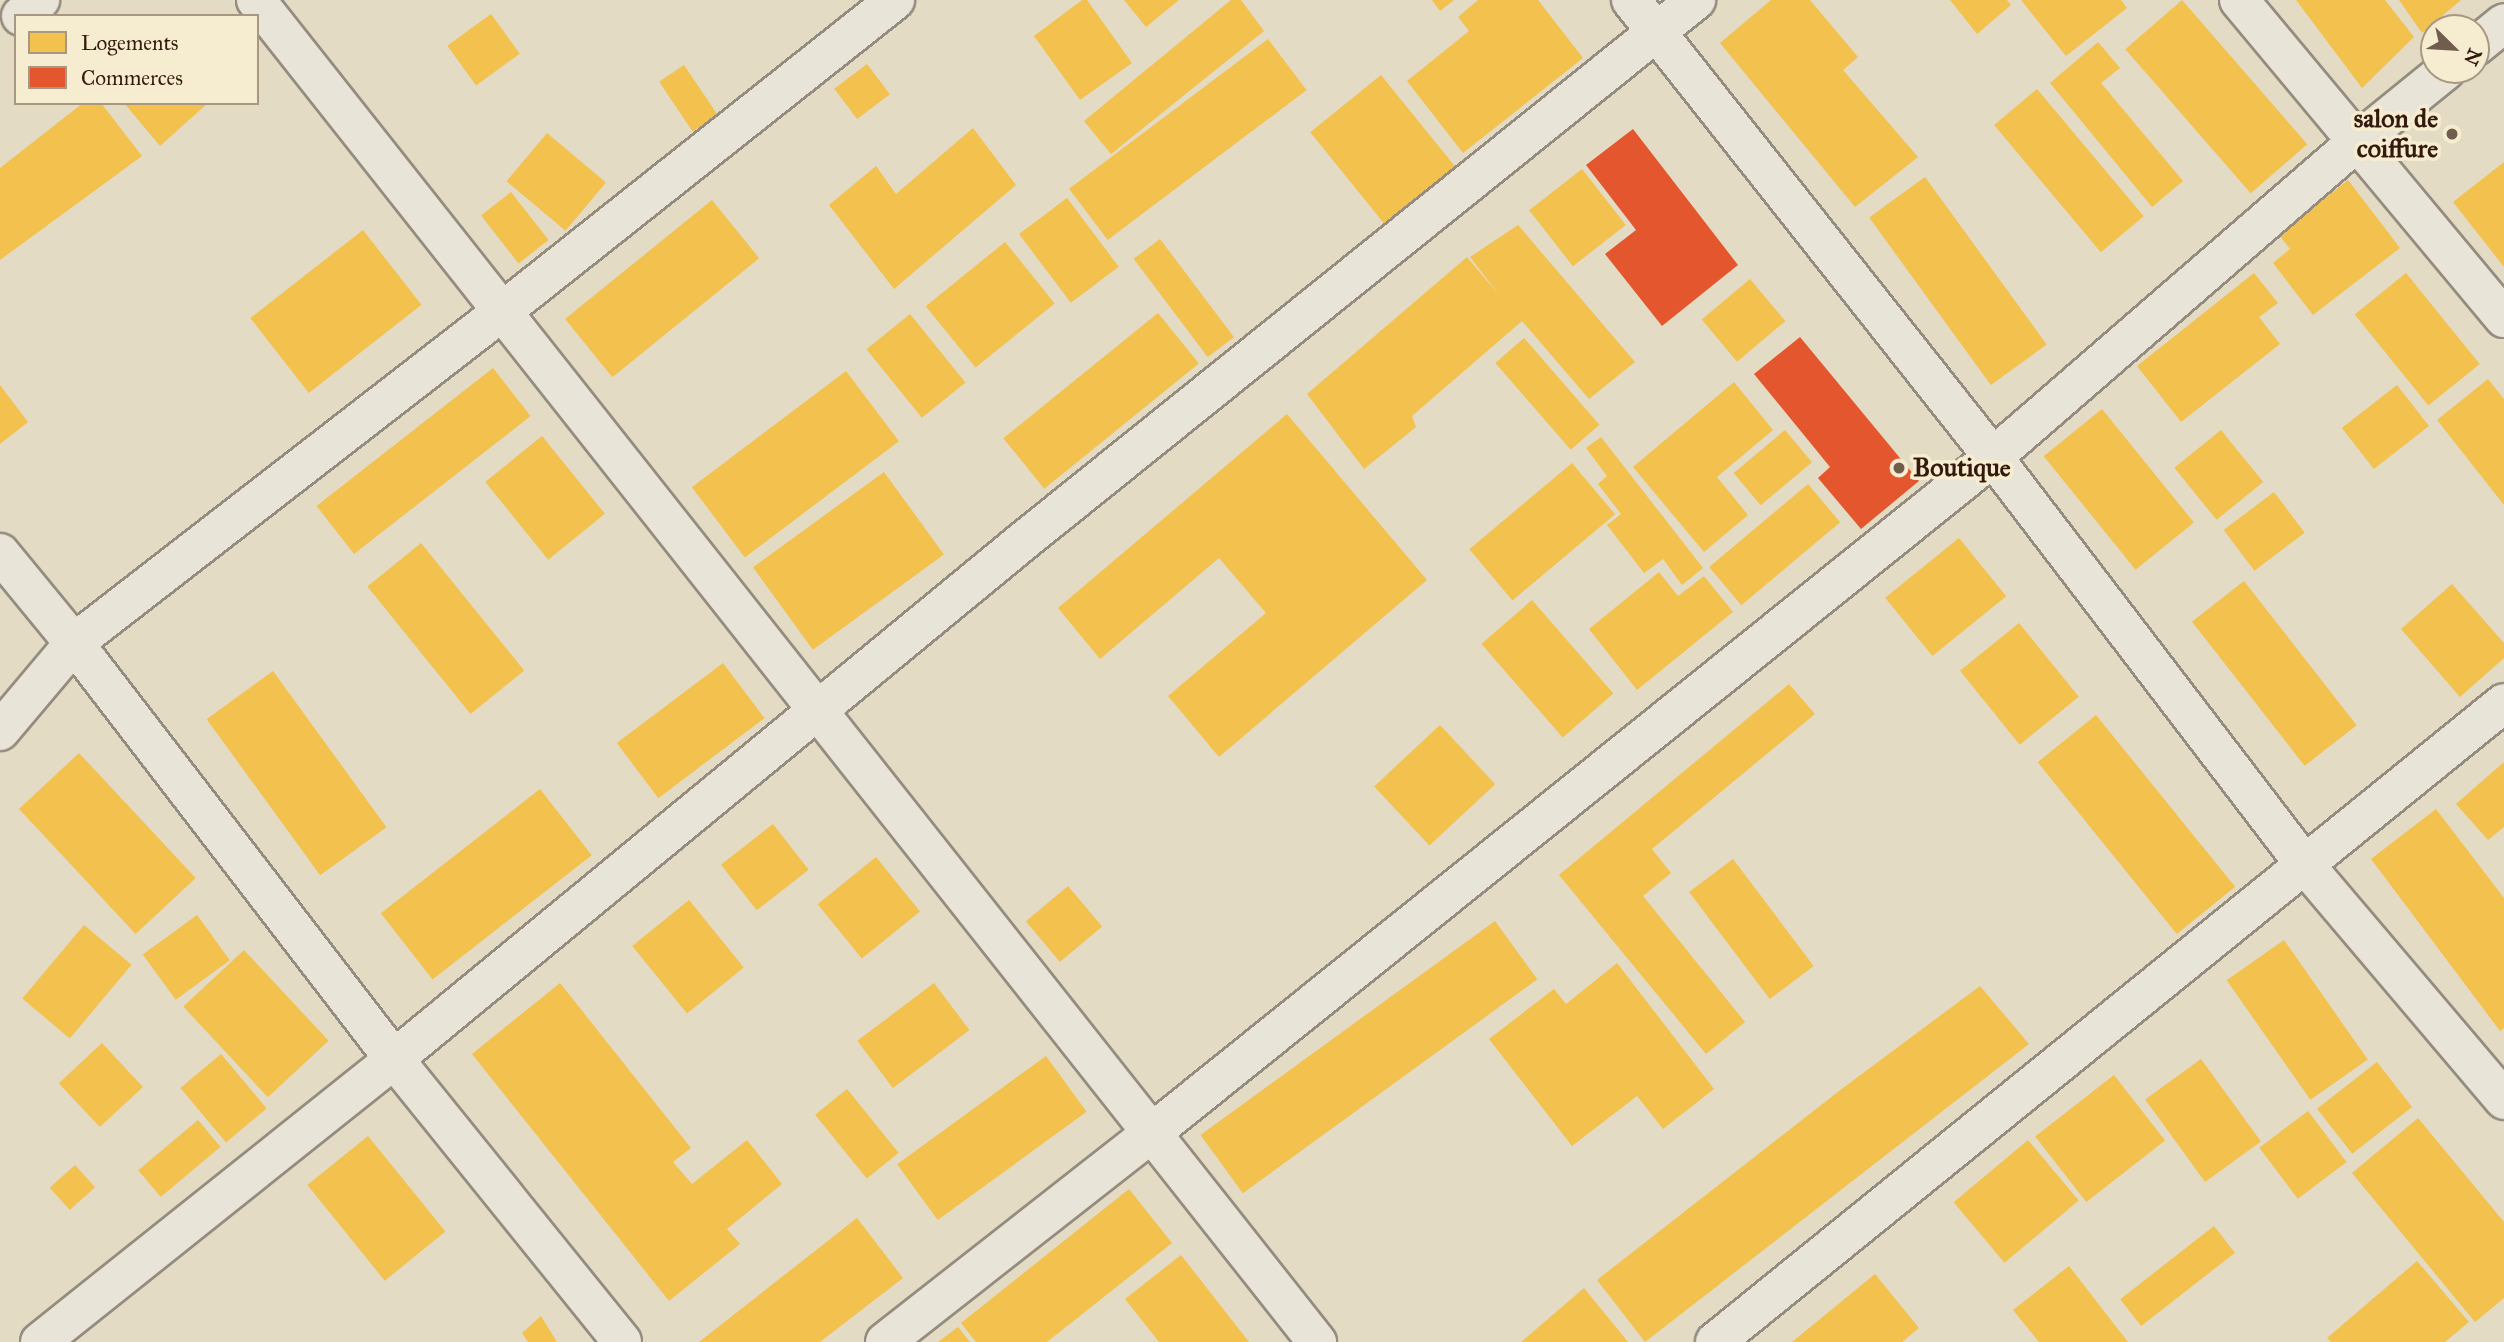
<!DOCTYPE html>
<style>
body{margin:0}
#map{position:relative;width:2504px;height:1342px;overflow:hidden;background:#e4dbc4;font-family:"IM FELL Great Primer",serif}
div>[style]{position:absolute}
.homes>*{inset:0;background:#f2c14e;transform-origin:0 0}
.shops>*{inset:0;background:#e4572e}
.roads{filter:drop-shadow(2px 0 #958c7f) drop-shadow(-2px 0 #958c7f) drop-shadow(0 2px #958c7f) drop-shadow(0 -2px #958c7f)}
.minor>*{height:38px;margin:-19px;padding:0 19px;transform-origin:19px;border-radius:19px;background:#e9e4d8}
.dots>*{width:19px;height:19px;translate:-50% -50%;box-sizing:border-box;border:4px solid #f6ecd0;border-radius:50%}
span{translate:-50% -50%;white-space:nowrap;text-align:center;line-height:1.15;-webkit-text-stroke:7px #f6ecd0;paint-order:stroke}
.poi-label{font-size:26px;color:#33190e;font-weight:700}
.right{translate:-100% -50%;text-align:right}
.left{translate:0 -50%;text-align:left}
.legend{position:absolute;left:14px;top:14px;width:245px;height:91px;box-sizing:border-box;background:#f6ecd0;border:2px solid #a89882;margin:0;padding:9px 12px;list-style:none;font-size:21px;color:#33190e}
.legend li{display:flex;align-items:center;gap:14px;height:35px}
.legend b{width:35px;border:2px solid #a89882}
.north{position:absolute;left:2420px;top:14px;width:70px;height:70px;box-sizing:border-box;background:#f6ecd0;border:2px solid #a89882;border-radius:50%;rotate:114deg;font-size:19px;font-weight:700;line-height:28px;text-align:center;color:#33190e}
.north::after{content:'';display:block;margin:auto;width:24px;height:32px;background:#715d4e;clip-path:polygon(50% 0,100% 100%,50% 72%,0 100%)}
</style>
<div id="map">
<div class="homes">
<div style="clip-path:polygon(1082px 0,1087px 0,1132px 63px,1080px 100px,1034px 36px)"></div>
<div style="clip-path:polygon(1124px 0,1179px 0,1146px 27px)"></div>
<div style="clip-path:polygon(1231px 0,1241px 0,1264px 31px,1111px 154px,1084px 121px)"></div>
<div style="clip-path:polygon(1432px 0,1454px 0,1440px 11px)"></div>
<div style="clip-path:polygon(1478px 0,1538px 0,1583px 58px,1463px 153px,1407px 81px,1469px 31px,1458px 17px)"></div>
<div style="clip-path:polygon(1771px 0,1810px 0,1858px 57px,1843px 70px,1918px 157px,1855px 207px,1720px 43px)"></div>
<div style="clip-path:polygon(1950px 0,2007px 0,2011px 5px,1977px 34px)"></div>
<div style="clip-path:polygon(2021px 0,2121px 0,2127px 8px,2066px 56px)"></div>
<div style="left:2182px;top:0;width:191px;height:75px;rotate:49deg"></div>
<div style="clip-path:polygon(2296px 0,2385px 0,2414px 37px,2362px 88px)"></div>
<div style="clip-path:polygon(2399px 0,2461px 0,2422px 33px)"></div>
<div style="left:491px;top:14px;width:49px;height:54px;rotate:54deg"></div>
<div style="left:1268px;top:39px;width:64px;height:249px;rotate:53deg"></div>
<div style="clip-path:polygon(2098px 42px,2120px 68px,2101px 83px,2183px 181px,2152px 207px,2050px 83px)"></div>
<div style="left:867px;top:64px;width:38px;height:41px;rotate:53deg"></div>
<div style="left:684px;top:65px;width:60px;height:30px;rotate:56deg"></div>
<div style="left:1381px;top:75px;width:119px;height:91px;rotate:51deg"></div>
<div style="left:2037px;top:89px;width:166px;height:56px;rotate:50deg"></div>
<div style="clip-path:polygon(83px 103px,101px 103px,142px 156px,0 260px,0 168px)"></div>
<div style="clip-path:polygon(124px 103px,208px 103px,160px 146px)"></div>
<div style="clip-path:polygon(973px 128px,1016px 185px,894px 289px,829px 205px,876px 166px,896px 194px)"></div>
<div style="left:547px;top:133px;width:77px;height:63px;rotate:40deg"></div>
<div style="clip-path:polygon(2504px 162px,2504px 267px,2453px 202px)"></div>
<div style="left:1582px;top:169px;width:71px;height:67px;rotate:52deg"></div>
<div style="left:1925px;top:177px;width:207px;height:69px;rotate:54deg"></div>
<div style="clip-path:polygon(2348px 180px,2400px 248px,2313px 315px,2273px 263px,2290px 249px,2279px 235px)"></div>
<div style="left:511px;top:192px;width:61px;height:38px;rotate:52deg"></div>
<div style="left:1067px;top:198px;width:86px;height:60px;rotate:53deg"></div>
<div style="left:712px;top:200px;width:75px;height:189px;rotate:51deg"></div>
<div style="clip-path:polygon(1518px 225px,1635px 362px,1589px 399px,1522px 321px,1412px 416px,1416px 427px,1364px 469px,1307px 394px,1467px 257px,1500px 296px,1470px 257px)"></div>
<div style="left:363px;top:230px;width:95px;height:143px;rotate:52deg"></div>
<div style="left:1160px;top:239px;width:123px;height:33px;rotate:53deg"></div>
<div style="left:1005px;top:242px;width:79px;height:102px;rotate:51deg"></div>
<div style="clip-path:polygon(2254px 273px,2278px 303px,2259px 317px,2280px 344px,2181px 422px,2137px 366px)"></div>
<div style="left:2406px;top:273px;width:117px;height:66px;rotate:51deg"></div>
<div style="left:1750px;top:279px;width:55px;height:63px;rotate:50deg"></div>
<div style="left:1158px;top:313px;width:65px;height:199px;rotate:51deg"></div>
<div style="left:910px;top:314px;width:88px;height:56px;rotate:51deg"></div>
<div style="left:1524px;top:338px;width:115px;height:38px;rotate:49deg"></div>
<div style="left:493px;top:368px;width:61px;height:224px;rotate:52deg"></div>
<div style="left:846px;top:371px;width:88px;height:193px;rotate:53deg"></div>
<div style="clip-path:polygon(2488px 379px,2504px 399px,2504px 505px,2437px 420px)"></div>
<div style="clip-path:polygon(1734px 382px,1773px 430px,1717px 477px,1748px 515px,1704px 552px,1633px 467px)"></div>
<div style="clip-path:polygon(0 385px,28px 422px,0 444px)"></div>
<div style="left:2397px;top:385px;width:52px;height:70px;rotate:52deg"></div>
<div style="left:2102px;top:409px;width:146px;height:75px;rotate:51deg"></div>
<div style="clip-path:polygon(1287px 414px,1427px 580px,1219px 757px,1168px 696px,1266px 613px,1219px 558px,1100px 659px,1058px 608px)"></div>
<div style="left:1785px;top:430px;width:42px;height:67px;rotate:50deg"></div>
<div style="left:2221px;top:430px;width:67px;height:60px;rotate:51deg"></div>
<div style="left:542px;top:436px;width:100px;height:73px;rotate:51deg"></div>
<div style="clip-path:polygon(1601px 437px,1703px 568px,1682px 585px,1663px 559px,1644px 573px,1607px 525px,1621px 514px,1598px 484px,1607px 476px,1586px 448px)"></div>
<div style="left:1572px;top:463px;width:67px;height:134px;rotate:50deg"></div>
<div style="left:884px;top:472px;width:102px;height:162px;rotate:54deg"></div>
<div style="left:1808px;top:484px;width:50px;height:129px;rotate:50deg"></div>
<div style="left:2274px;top:492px;width:51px;height:63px;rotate:53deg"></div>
<div style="left:1959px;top:538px;width:75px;height:95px;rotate:51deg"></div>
<div style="left:421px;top:543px;width:164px;height:69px;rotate:51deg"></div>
<div style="clip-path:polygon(1659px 572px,1678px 596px,1704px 576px,1733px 612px,1637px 690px,1589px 629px)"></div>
<div style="left:2244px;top:581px;width:183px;height:66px;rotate:52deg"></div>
<div style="clip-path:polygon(2452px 584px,2504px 643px,2504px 658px,2460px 697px,2401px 629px)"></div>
<div style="left:1532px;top:600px;width:124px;height:67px;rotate:49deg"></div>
<div style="left:2019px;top:623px;width:95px;height:76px;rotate:51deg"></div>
<div style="left:723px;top:663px;width:69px;height:133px;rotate:53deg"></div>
<div style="left:273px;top:671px;width:193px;height:82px;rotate:54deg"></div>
<div style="clip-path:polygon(1789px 684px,1815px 714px,1652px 849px,1671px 873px,1643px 896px,1745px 1022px,1706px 1054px,1559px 875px)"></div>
<div style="left:2096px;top:715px;width:221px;height:75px;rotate:51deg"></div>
<div style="left:1440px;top:725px;width:81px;height:90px;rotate:47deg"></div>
<div style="left:79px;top:753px;width:171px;height:82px;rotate:47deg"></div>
<div style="clip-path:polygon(2504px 762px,2504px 827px,2488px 840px,2456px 804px)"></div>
<div style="left:540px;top:789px;width:84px;height:202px;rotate:52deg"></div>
<div style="clip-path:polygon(2436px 809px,2504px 898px,2504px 1028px,2500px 1031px,2371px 859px)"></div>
<div style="left:773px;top:824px;width:58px;height:66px;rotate:52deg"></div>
<div style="left:876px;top:857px;width:70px;height:75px;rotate:51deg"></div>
<div style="left:1733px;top:859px;width:134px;height:55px;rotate:53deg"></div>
<div style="left:1068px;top:886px;width:53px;height:55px;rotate:50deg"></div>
<div style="left:689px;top:900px;width:87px;height:73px;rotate:51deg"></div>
<div style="left:197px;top:915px;width:56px;height:67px;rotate:54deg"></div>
<div style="left:1495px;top:921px;width:72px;height:364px;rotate:54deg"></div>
<div style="left:84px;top:925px;width:62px;height:96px;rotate:40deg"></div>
<div style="left:2284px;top:940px;width:146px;height:70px;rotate:55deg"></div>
<div style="left:244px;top:950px;width:124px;height:83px;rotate:47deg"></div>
<div style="clip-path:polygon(1617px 963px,1714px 1089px,1663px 1129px,1637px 1096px,1572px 1146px,1489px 1039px,1554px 989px,1566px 1004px)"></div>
<div style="clip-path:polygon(560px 983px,691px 1148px,673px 1162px,692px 1184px,747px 1140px,782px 1184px,727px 1229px,740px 1244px,669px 1301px,472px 1054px)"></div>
<div style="left:934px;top:983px;width:59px;height:96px;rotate:53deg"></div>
<div style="clip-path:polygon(1980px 986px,2029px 1044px,1645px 1342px,1597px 1280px,1839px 1091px)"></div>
<div style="left:102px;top:1043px;width:60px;height:59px;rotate:47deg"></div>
<div style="left:221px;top:1054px;width:71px;height:53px;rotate:50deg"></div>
<div style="left:1046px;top:1056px;width:69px;height:184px;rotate:54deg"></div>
<div style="left:2201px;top:1059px;width:102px;height:69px;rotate:54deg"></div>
<div style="left:2377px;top:1062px;width:57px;height:76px;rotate:52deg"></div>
<div style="left:2114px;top:1075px;width:83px;height:100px;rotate:52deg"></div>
<div style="left:847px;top:1089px;width:82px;height:41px;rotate:51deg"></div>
<div style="left:2308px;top:1111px;width:64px;height:61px;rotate:53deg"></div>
<div style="clip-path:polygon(2418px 1118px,2504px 1222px,2504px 1298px,2475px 1322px,2352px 1173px)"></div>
<div style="left:198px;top:1120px;width:35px;height:78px;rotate:50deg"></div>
<div style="left:368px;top:1136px;width:123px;height:78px;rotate:51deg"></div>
<div style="left:2028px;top:1140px;width:79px;height:97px;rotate:50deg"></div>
<div style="left:75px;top:1165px;width:30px;height:34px;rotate:48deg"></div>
<div style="clip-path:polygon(1129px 1189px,1172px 1243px,1047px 1342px,976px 1342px,961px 1323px)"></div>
<div style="clip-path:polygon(857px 1218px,903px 1278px,820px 1342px,699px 1342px)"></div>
<div style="left:2214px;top:1226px;width:34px;height:119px;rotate:52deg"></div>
<div style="clip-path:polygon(1181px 1255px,1249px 1342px,1159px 1342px,1125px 1299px)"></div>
<div style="clip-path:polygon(2417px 1261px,2469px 1322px,2445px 1342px,2331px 1342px,2327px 1338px)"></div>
<div style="clip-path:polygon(2069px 1266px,2128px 1342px,2039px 1342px,2013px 1310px)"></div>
<div style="clip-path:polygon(1875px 1274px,1919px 1328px,1902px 1342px,1792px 1342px)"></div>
<div style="clip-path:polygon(1584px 1288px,1628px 1342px,1521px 1342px)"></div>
<div style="clip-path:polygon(541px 1316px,557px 1342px,528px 1342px,522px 1333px)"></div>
<div style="clip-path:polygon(958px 1327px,970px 1342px,938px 1342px)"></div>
</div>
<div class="shops">
<div style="clip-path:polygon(1633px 129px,1738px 265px,1662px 326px,1605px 254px,1636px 230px,1586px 165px)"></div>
<div style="clip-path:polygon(1800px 337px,1919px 481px,1861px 529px,1818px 478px,1830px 467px,1754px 374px)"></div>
</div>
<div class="roads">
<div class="minor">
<div style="left:256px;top:0;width:1711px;rotate:51.67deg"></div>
<div style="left:1631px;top:0;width:583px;rotate:51.62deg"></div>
<div style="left:1993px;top:457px;width:514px;rotate:52.59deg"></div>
<div style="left:2305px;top:865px;width:308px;rotate:49.7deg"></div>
<div style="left:2239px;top:0;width:414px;rotate:50.2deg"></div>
<div style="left:21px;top:16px;width:25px;rotate:-40deg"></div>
<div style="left:2476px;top:46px;width:36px;rotate:-39deg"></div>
<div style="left:0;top:553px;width:117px;rotate:50.6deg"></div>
<div style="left:74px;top:643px;width:525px;rotate:52.43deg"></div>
<div style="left:394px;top:1059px;width:363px;rotate:51.1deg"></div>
<div style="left:0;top:731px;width:115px;rotate:-49.9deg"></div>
<div style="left:74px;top:643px;width:544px;rotate:-37.75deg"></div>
<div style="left:504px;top:310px;width:499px;rotate:-38.4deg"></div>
<div style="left:40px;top:1342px;width:453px;rotate:-38.6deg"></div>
<div style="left:394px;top:1059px;width:813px;rotate:-39.46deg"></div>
<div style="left:1022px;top:542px;width:865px;rotate:-38.8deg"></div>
<div style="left:885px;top:1342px;width:342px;rotate:-38.1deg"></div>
<div style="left:1154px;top:1131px;width:1076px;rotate:-38.78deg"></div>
<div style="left:1993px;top:457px;width:480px;rotate:-40.9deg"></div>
<div style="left:2356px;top:143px;width:116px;rotate:-39deg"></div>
<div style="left:1715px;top:1342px;width:1015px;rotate:-39deg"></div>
</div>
</div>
<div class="dots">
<div style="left:2452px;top:134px;background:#715d4e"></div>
<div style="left:1899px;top:468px;background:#715d4e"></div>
</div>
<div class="poi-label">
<span class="right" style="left:2438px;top:134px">salon de<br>coiffure</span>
<span class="left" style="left:1913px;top:468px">Boutique</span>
</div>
<ul class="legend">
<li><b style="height:19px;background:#f2c14e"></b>Logements</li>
<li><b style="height:19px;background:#e4572e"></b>Commerces</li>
</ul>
<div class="north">N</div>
</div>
